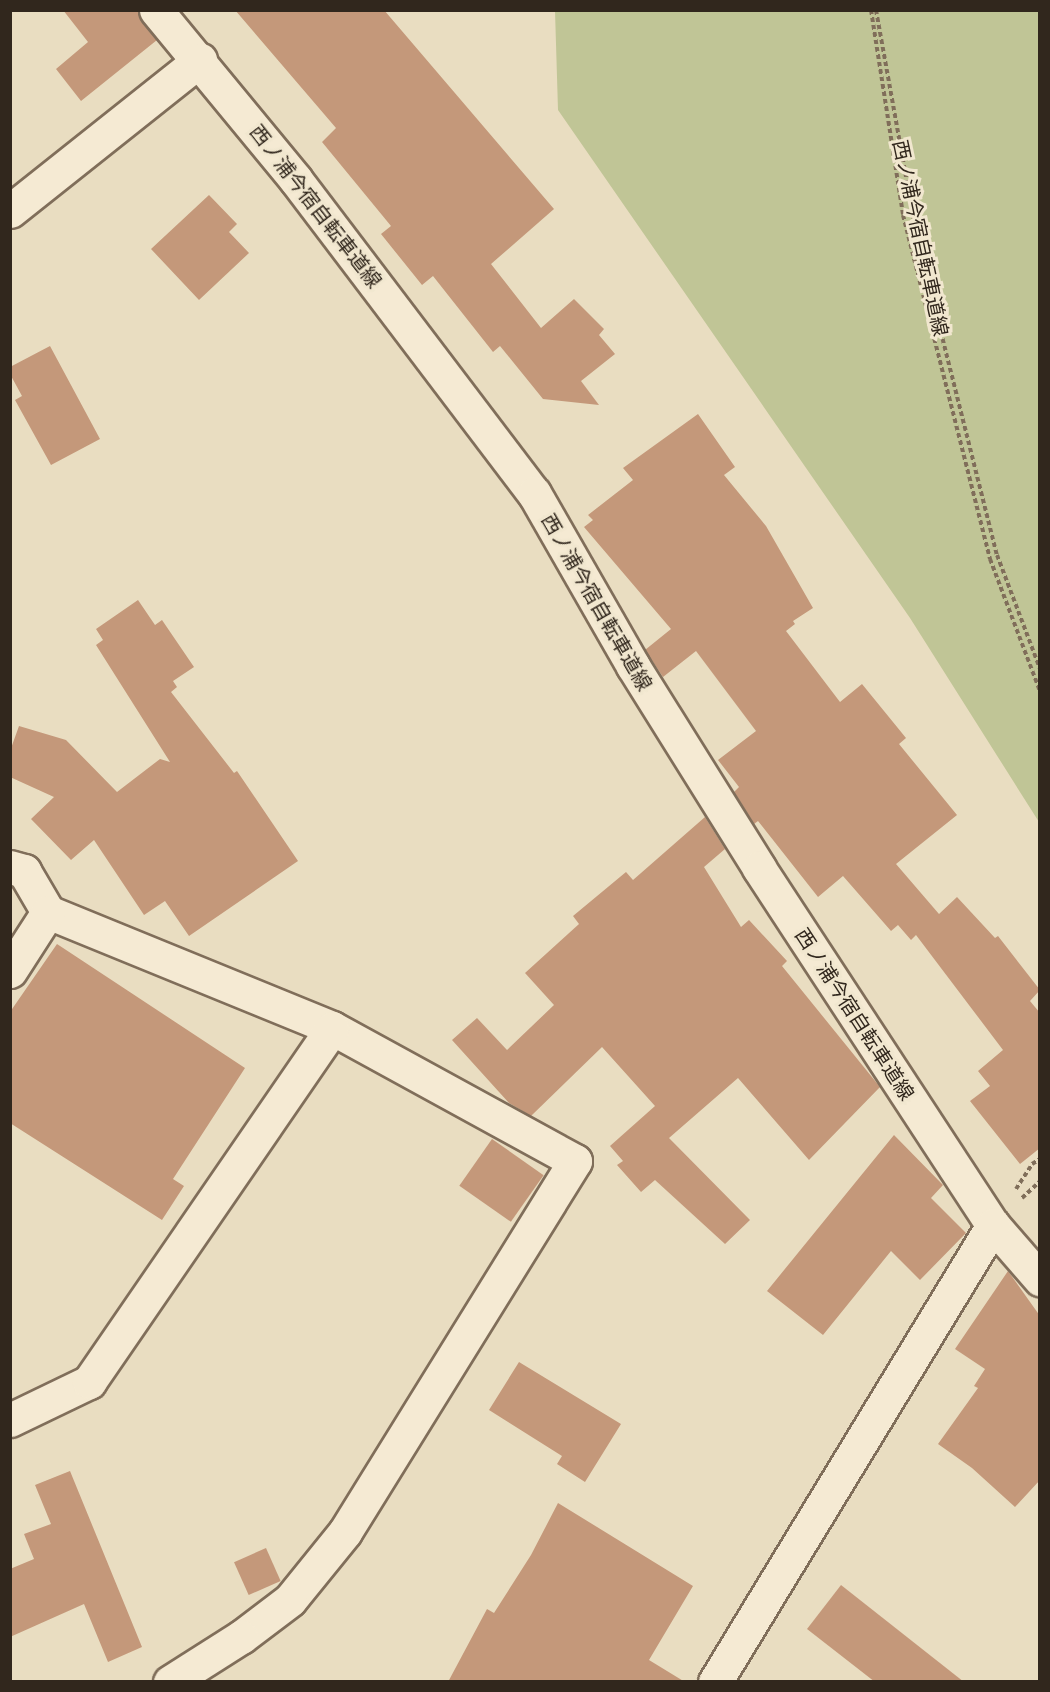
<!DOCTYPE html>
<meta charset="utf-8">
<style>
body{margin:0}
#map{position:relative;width:1050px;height:1692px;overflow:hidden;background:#e9ddc1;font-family:"IBM Plex Serif","Noto Sans JP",serif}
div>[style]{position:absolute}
.green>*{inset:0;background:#c0c596}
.building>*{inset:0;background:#c4987a;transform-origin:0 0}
.path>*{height:4px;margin-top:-2px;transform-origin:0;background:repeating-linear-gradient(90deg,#806e5a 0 4.5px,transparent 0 7.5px)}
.roads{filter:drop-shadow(2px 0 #806e5a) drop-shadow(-2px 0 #806e5a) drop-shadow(0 2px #806e5a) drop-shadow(0 -2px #806e5a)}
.minor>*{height:33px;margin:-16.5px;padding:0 16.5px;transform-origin:16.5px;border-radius:16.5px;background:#f5ead3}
span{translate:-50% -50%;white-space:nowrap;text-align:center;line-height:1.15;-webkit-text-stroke:6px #f1e7cf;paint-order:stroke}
.street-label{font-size:20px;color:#31271d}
.frame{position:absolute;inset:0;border:12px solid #31271d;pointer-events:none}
</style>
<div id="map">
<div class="green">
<div style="clip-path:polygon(555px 11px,1039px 11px,1039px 822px,910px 618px,558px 110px)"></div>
</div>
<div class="building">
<div style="clip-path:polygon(63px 10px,138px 10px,157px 40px,81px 101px,56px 69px,88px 42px)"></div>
<div style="clip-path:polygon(235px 10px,384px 10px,554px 209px,491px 264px,541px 328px,574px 299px,604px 329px,599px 335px,615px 354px,581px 381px,599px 405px,543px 399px,500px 346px,493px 352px,433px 276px,422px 285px,381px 234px,391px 226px,322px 142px,336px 128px)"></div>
<div style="clip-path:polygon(209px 195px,237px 224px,229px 232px,249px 253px,199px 300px,151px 249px)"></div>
<div style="clip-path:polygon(50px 346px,100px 439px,51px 465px,15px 400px,22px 396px,10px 374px,10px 367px)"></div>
<div style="clip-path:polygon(698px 414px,735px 467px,724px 475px,766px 526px,813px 608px,793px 621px,795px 624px,786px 631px,840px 702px,862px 684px,906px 738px,899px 744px,957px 815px,896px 864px,939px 914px,957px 897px,995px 938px,998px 936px,1040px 990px,1030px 1001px,1040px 1013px,1040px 1148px,1020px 1164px,970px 1101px,990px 1086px,978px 1071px,1003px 1050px,916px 935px,911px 940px,898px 925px,891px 931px,843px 876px,818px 897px,758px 821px,754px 824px,734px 792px,739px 787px,718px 760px,756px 731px,696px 651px,663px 677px,645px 650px,671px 629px,584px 527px,593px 520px,588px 515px,633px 480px,623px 468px)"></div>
<div style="clip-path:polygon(138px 600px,155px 625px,162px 620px,194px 667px,173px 681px,177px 687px,171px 692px,234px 773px,237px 771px,298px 861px,189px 936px,165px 901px,144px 915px,94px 840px,71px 860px,31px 819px,54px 797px,10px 777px,10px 751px,19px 726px,66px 740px,117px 792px,160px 759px,170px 762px,96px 645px,103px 640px,96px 629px)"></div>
<div style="clip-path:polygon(705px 817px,725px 849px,704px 867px,741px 927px,749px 920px,787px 961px,782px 966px,880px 1087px,809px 1160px,738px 1078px,669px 1138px,750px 1220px,725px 1244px,655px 1180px,641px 1192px,617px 1165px,623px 1161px,610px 1146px,655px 1106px,602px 1047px,531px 1116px,509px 1103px,452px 1040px,477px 1018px,507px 1050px,554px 1005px,525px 973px,579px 924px,573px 916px,626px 872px,633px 880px)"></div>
<div style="clip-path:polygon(57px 944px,245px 1068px,173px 1179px,184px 1186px,162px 1220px,10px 1123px,10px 1012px)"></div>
<div style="clip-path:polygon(894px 1135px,943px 1185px,931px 1198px,966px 1233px,920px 1280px,891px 1251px,823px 1335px,767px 1291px)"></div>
<div style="left:492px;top:1139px;width:63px;height:57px;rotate:35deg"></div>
<div style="clip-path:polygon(1008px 1271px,1040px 1316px,1040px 1480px,1015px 1507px,972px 1468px,938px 1444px,978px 1388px,974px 1386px,985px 1369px,955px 1349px)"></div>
<div style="clip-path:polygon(519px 1362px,621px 1424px,585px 1482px,557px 1464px,562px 1456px,489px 1410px)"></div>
<div style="clip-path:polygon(70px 1471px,142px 1647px,108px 1662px,84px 1604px,10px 1637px,10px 1569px,34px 1559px,24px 1534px,51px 1524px,35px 1485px)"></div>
<div style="clip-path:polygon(558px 1503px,693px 1586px,649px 1660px,685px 1682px,448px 1682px,487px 1609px,494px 1613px,531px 1555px)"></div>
<div style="left:266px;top:1548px;width:36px;height:35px;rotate:66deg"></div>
<div style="clip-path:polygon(841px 1585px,964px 1682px,875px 1682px,807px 1629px)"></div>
</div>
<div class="path">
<div style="left:871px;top:10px;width:207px;rotate:81.1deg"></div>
<div style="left:903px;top:215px;width:355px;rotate:75.8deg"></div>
<div style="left:990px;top:559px;width:141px;rotate:69.3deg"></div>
<div style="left:876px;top:10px;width:231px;rotate:79.8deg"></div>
<div style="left:917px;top:237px;width:328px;rotate:75.9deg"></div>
<div style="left:997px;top:555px;width:122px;rotate:69.3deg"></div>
<div style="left:1016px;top:1189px;width:30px;rotate:-57deg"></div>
<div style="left:1032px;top:1164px;width:9px;rotate:-32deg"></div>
<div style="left:1022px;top:1198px;width:25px;rotate:-43deg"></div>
</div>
<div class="roads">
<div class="minor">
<div style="left:156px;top:10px;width:220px;rotate:50.5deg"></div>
<div style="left:296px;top:180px;width:393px;rotate:52.8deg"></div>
<div style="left:534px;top:493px;width:199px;rotate:60.2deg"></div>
<div style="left:633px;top:666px;width:238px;rotate:58deg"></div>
<div style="left:759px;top:868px;width:427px;rotate:56.8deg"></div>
<div style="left:993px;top:1225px;width:72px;rotate:49deg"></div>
<div style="left:10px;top:211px;width:243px;rotate:-38.5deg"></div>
<div style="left:10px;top:867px;width:15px;rotate:16deg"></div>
<div style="left:24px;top:871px;width:48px;rotate:59.7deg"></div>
<div style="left:48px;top:912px;width:307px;rotate:22.2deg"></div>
<div style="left:332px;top:1028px;width:277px;rotate:28.7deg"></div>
<div style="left:575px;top:1161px;width:437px;rotate:121.8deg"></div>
<div style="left:345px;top:1532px;width:87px;rotate:129deg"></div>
<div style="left:290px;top:1600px;width:61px;rotate:142.9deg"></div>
<div style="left:241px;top:1637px;width:84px;rotate:147.6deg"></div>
<div style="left:10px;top:971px;width:70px;rotate:-57.2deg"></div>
<div style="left:10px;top:1420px;width:88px;rotate:-25.7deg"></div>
<div style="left:89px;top:1382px;width:429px;rotate:-55.5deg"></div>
<div style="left:715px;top:1682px;width:535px;rotate:-58.69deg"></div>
</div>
</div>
<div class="street-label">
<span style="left:316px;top:206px;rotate:52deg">西ノ浦今宿自転車道線</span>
<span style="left:921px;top:238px;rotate:78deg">西ノ浦今宿自転車道線</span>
<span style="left:597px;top:602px;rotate:60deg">西ノ浦今宿自転車道線</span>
<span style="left:855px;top:1014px;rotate:57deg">西ノ浦今宿自転車道線</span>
</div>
<div class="frame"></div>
</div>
